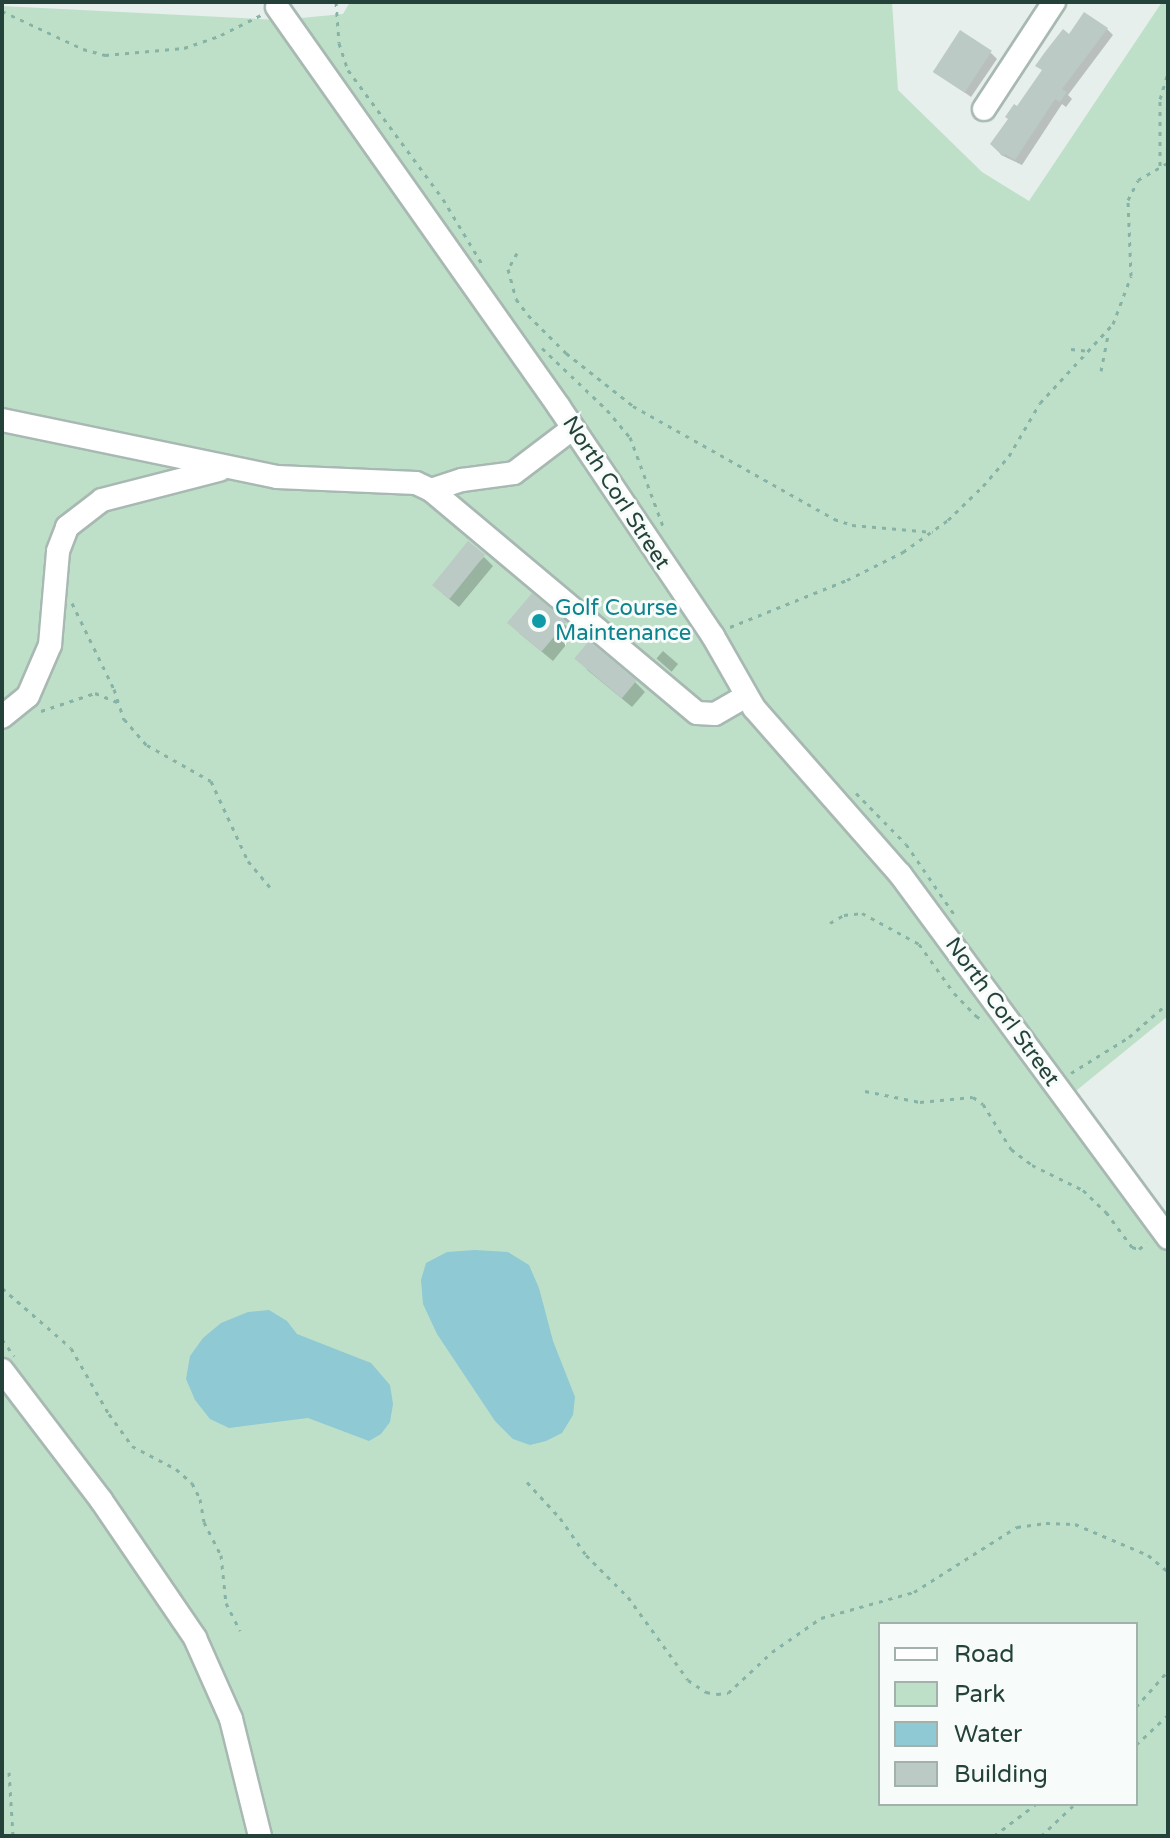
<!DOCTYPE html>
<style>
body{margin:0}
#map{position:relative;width:1170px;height:1838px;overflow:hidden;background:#e6efeb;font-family:"Varela Round",sans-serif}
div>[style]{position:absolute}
.green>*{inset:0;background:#bfe0c8}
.water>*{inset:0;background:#8ec9d4}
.shadow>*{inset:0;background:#0003;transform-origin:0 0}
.building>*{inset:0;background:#bbcac4;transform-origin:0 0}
.path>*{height:3px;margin-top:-1.5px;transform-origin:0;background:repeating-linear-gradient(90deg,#86b3a5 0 4px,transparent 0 10px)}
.roads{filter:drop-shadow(2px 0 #a8b8b2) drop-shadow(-2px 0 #a8b8b2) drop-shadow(0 2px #a8b8b2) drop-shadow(0 -2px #a8b8b2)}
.minor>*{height:22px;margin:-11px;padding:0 11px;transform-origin:11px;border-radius:11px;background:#fff}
.dots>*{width:22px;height:22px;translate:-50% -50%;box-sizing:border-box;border:4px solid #f7fbf9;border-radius:50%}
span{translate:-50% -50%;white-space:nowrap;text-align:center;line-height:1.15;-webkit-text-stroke:6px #f7fbf9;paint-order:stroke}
.street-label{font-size:22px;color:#24423a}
.culture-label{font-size:22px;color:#0d838f}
.left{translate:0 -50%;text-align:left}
.frame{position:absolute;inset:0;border:4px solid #24423a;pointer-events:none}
.legend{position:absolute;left:878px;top:1622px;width:260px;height:184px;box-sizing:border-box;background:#f7fbf9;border:2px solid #a3b1ad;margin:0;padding:10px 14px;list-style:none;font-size:24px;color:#24423a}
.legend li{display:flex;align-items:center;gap:16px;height:40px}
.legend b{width:40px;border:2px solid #a3b1ad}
</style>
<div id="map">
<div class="green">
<div style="clip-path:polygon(evenodd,350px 2px,892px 2px,898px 90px,982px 172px,1029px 201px,1162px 2px,1168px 2px,1168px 1016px,1066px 1099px,1168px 1238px,1168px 1836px,2px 1836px,2px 6px,280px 20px,343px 14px,350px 2px,880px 1624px,1136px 1624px,1136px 1804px,880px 1804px,880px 1624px)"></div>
</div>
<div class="water">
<div style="clip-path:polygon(475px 1250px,508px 1252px,529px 1265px,539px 1288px,553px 1341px,575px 1397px,573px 1415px,562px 1433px,546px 1441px,530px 1445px,513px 1439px,495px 1421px,437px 1334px,423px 1304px,421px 1280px,426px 1263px,447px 1252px)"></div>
<div style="clip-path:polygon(269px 1310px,287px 1321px,297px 1334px,371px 1363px,390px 1385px,393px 1404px,390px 1422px,381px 1434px,369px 1441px,308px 1418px,229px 1428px,210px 1419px,195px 1400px,186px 1379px,190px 1356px,203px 1338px,221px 1323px,248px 1312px)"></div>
</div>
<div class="shadow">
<div style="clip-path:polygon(1107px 29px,1113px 35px,1068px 95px,1072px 99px,1066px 107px,1062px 104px,1022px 165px,1001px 155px,993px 144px,1070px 36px)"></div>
<div style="clip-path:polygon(991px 53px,997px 59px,971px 97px,935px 71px)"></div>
<div style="clip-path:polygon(484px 557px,493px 566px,459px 607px,443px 594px)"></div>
<div style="clip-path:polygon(533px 596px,575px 634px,553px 661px,519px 633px)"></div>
<div style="left:663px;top:651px;width:20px;height:10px;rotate:41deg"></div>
<div style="clip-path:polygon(586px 669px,635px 682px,645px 692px,632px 707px)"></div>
</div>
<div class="building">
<div style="clip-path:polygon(1084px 12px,1108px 28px,1062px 89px,1067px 92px,1060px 102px,1055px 99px,1015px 160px,1005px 154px,1003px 156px,990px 144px,1008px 119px,1005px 117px,1014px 104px,1017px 106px,1042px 70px,1035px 66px,1045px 52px,1063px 29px,1069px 34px)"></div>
<div style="left:960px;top:30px;width:38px;height:50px;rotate:33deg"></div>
<div style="left:468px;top:541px;width:22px;height:57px;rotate:39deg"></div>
<div style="left:532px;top:593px;width:45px;height:39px;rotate:40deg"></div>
<div style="left:589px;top:641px;width:62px;height:23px;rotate:40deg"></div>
</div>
<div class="path">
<div style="left:336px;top:2px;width:41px;rotate:85.8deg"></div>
<div style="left:339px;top:43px;width:28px;rotate:72deg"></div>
<div style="left:348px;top:70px;width:160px;rotate:53.6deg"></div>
<div style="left:443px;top:199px;width:76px;rotate:59deg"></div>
<div style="left:2px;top:11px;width:89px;rotate:25.1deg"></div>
<div style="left:83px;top:49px;width:23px;rotate:15deg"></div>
<div style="left:105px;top:55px;width:79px;rotate:-5.1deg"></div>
<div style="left:184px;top:48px;width:39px;rotate:-19deg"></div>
<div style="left:221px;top:35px;width:45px;rotate:-26.6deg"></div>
<div style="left:1160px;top:166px;width:67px;rotate:-90deg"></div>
<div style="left:1160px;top:99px;width:28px;rotate:-73deg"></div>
<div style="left:517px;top:253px;width:18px;rotate:119deg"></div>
<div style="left:508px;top:269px;width:31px;rotate:75deg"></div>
<div style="left:516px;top:299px;width:20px;rotate:53deg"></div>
<div style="left:528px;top:315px;width:54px;rotate:45deg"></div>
<div style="left:566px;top:353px;width:85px;rotate:38.3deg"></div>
<div style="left:633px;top:406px;width:231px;rotate:29.3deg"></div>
<div style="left:834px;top:519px;width:19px;rotate:18deg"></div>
<div style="left:852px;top:525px;width:81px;rotate:4.9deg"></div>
<div style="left:542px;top:348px;width:90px;rotate:43.6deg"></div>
<div style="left:607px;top:410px;width:35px;rotate:50deg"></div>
<div style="left:630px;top:437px;width:95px;rotate:69.7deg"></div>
<div style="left:1071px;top:349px;width:19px;rotate:6deg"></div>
<div style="left:1101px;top:371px;width:36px;rotate:-79deg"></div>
<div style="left:72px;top:603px;width:96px;rotate:64deg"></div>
<div style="left:114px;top:689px;width:32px;rotate:72deg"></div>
<div style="left:124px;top:719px;width:35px;rotate:49deg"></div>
<div style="left:147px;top:745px;width:73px;rotate:29.4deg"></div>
<div style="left:211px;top:781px;width:88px;rotate:65.2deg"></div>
<div style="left:248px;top:861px;width:34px;rotate:50deg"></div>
<div style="left:730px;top:627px;width:126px;rotate:-21.9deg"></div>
<div style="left:847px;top:580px;width:63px;rotate:-26.6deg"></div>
<div style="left:903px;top:552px;width:55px;rotate:-35.4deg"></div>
<div style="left:948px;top:520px;width:49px;rotate:-44.2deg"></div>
<div style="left:983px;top:486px;width:40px;rotate:-49deg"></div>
<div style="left:1009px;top:456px;width:61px;rotate:-59.7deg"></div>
<div style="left:1040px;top:403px;width:108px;rotate:-47.3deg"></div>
<div style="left:1113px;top:324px;width:51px;rotate:-69.4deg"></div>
<div style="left:1131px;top:276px;width:76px;rotate:-92.3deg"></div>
<div style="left:1128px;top:200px;width:22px;rotate:-63deg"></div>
<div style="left:1138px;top:180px;width:34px;rotate:-30deg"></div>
<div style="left:41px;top:711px;width:57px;rotate:-18.4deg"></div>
<div style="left:95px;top:693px;width:24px;rotate:22deg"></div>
<div style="left:856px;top:793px;width:71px;rotate:45.6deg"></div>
<div style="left:906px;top:844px;width:88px;rotate:55.6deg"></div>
<div style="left:830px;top:923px;width:16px;rotate:-30deg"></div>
<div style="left:844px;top:915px;width:18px;rotate:-6deg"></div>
<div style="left:862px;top:913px;width:65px;rotate:28.5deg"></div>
<div style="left:919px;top:944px;width:60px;rotate:54.5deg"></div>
<div style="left:954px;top:993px;width:32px;rotate:46deg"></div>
<div style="left:976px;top:1016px;width:10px;rotate:29deg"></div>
<div style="left:1071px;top:1073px;width:68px;rotate:-31.8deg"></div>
<div style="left:1129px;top:1037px;width:52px;rotate:-41.1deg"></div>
<div style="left:865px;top:1091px;width:56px;rotate:11.3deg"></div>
<div style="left:920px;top:1102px;width:53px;rotate:-5.4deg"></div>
<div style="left:973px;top:1097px;width:12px;rotate:35deg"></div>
<div style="left:983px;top:1104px;width:53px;rotate:58.1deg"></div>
<div style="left:1011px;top:1149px;width:26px;rotate:37deg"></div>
<div style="left:1032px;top:1165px;width:57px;rotate:26.1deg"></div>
<div style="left:1083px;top:1190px;width:32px;rotate:44deg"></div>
<div style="left:1106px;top:1212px;width:44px;rotate:53.4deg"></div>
<div style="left:1132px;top:1247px;width:7px;rotate:16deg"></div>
<div style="left:1139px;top:1249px;width:10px;rotate:-37deg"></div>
<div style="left:2px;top:1288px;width:91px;rotate:41deg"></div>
<div style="left:71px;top:1348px;width:76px;rotate:60.1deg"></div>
<div style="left:109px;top:1414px;width:39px;rotate:54deg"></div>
<div style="left:132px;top:1446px;width:50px;rotate:27.6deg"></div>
<div style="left:176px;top:1469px;width:21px;rotate:41deg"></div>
<div style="left:192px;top:1483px;width:18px;rotate:63deg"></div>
<div style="left:200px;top:1499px;width:23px;rotate:80deg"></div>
<div style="left:204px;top:1522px;width:37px;rotate:63deg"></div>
<div style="left:221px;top:1555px;width:48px;rotate:84.1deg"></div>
<div style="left:226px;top:1603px;width:31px;rotate:63deg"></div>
<div style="left:2px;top:1339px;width:21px;rotate:55deg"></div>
<div style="left:527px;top:1482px;width:49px;rotate:47.5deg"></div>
<div style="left:560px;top:1518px;width:45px;rotate:54.9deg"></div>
<div style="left:586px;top:1555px;width:59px;rotate:45deg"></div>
<div style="left:628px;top:1597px;width:102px;rotate:54.1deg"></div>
<div style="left:688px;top:1680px;width:22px;rotate:34deg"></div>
<div style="left:706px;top:1692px;width:11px;rotate:10deg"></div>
<div style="left:717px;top:1694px;width:11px;rotate:-5deg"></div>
<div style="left:728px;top:1693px;width:60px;rotate:-43deg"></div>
<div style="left:772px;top:1652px;width:60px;rotate:-34.8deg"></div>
<div style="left:821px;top:1618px;width:97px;rotate:-15.6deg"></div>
<div style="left:914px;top:1592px;width:122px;rotate:-32.3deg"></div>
<div style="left:1017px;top:1527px;width:29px;rotate:-8deg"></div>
<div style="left:1046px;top:1523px;width:29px;rotate:2deg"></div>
<div style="left:1075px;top:1524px;width:79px;rotate:23deg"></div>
<div style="left:1148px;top:1555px;width:26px;rotate:40deg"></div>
<div style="left:1136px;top:1707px;width:48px;rotate:-48.4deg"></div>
<div style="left:1136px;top:1745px;width:44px;rotate:-43.2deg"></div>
<div style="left:9px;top:1772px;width:64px;rotate:86.4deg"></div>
<div style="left:994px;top:1836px;width:53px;rotate:-37.3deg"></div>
<div style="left:1041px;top:1836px;width:47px;rotate:-43.3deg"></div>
</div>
<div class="roads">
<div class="minor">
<div style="left:277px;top:7px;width:489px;rotate:54.8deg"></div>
<div style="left:559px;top:407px;width:276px;rotate:56.1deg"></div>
<div style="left:713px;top:636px;width:83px;rotate:60.3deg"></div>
<div style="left:754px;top:708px;width:221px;rotate:48.7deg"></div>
<div style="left:900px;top:874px;width:452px;rotate:53.6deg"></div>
<div style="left:984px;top:109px;width:128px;rotate:-56.8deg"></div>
<div style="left:2px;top:420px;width:281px;rotate:11.7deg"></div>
<div style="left:277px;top:477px;width:139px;rotate:2.5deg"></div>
<div style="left:416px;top:483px;width:17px;rotate:25deg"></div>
<div style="left:431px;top:490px;width:347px;rotate:40deg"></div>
<div style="left:697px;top:713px;width:18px;rotate:3deg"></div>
<div style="left:715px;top:714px;width:36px;rotate:-30deg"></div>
<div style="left:431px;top:490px;width:33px;rotate:-18deg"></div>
<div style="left:462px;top:480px;width:52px;rotate:-7.7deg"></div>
<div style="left:514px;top:473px;width:74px;rotate:-37.3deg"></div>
<div style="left:2px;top:717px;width:33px;rotate:-39deg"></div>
<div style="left:28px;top:696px;width:56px;rotate:-66.7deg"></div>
<div style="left:50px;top:645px;width:94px;rotate:-85.1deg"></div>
<div style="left:58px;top:551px;width:26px;rotate:-69deg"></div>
<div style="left:67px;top:527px;width:44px;rotate:-37.6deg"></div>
<div style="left:102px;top:500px;width:121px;rotate:-14.4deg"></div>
<div style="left:2px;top:1370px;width:163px;rotate:52.7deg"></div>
<div style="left:101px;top:1500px;width:167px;rotate:55.7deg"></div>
<div style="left:195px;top:1638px;width:89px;rotate:66deg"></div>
<div style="left:231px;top:1719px;width:121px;rotate:76.1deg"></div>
</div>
</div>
<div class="dots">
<div style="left:539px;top:621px;background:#0f9aa8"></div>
</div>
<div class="street-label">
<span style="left:616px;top:493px;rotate:57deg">North Corl Street</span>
<span style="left:1002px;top:1012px;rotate:54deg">North Corl Street</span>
</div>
<div class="culture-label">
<span class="left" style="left:555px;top:621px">Golf Course<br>Maintenance</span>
</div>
<div class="frame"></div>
<ul class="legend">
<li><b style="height:10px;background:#fff"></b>Road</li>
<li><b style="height:22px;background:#bfe0c8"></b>Park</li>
<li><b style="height:22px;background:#8ec9d4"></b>Water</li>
<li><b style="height:22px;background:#bbcac4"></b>Building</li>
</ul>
</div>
